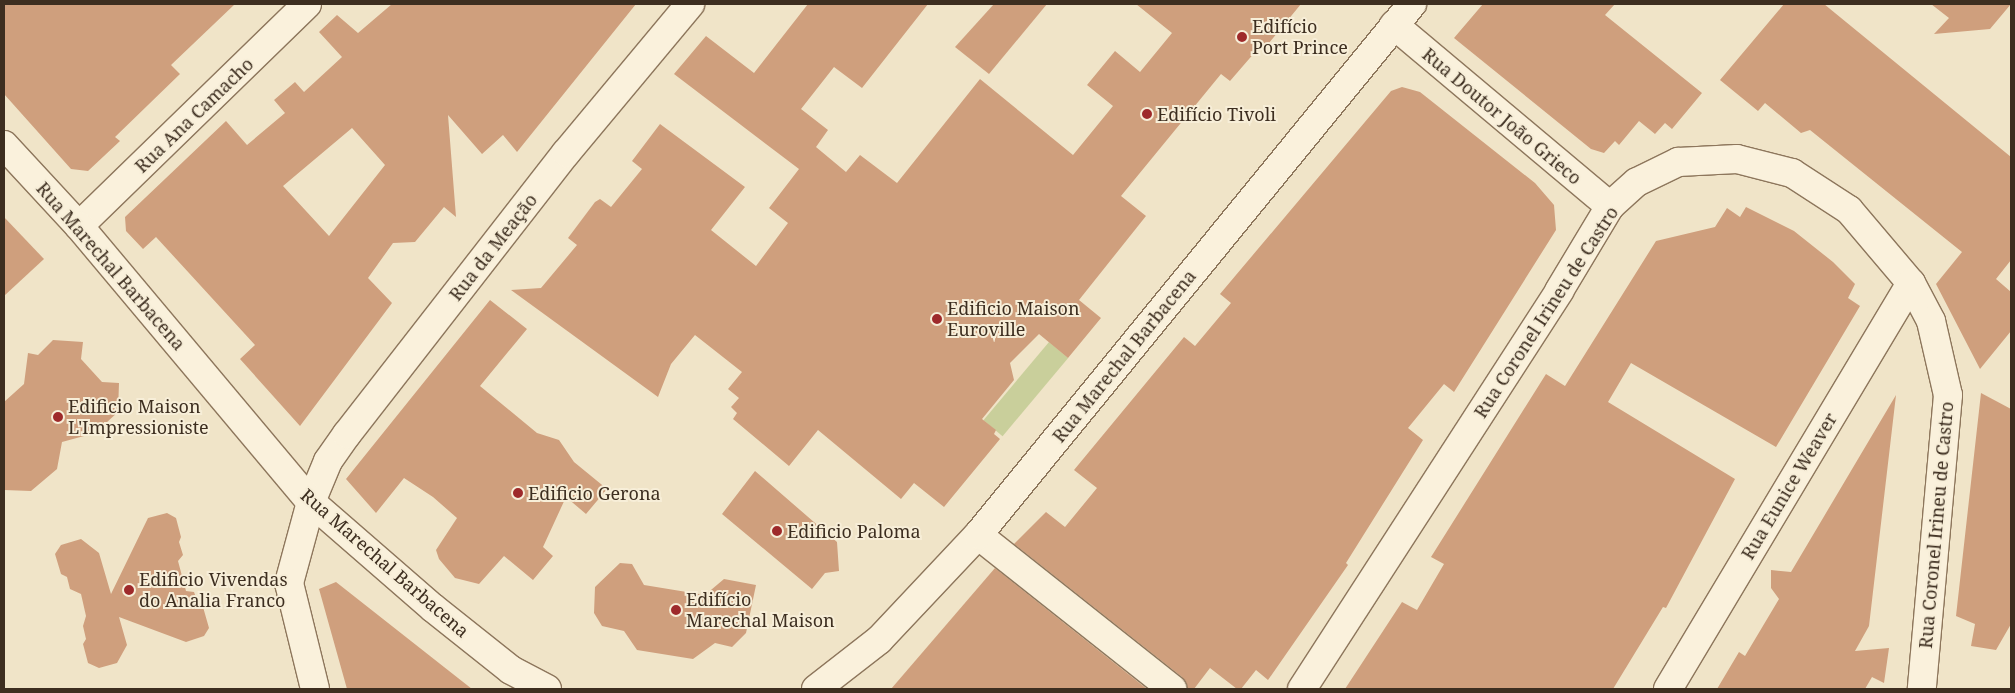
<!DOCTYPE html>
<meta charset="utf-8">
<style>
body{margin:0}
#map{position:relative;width:2015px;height:693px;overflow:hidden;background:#f0e4c8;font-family:"Noto Serif",serif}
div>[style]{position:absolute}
.green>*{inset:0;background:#c9cf9b;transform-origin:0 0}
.building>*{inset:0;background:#cf9f7d}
.roads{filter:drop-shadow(1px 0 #8d765c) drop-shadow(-1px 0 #8d765c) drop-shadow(0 1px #8d765c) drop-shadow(0 -1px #8d765c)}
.street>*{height:28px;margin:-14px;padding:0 14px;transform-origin:14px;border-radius:14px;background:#faf1dc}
.secondary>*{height:28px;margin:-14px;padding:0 14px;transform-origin:14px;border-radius:14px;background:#faf1dc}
.dots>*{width:14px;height:14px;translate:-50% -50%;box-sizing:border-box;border:2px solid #f7eed8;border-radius:50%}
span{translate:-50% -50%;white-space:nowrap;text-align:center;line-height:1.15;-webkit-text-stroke:4px #f7eed8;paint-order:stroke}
.poi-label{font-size:18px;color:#3d2e20}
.left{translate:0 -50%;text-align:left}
.street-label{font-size:18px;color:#3d2e20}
.frame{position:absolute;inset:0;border:5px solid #3d2e20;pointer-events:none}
</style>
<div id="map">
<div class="green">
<div style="left:1049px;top:342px;width:25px;height:102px;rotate:40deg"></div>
</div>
<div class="building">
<div style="clip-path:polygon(4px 4px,235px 4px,171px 65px,180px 74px,115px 137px,120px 141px,88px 171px,71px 169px,4px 94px)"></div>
<div style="clip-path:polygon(evenodd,392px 4px,636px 4px,517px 152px,503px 135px,482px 154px,448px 115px,456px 217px,444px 207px,415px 242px,393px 243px,368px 278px,392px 303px,300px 426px,240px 359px,255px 345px,156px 237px,143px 249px,126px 231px,125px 217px,226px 121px,247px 145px,285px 113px,274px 100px,295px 82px,304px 92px,342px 57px,319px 32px,337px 15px,358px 33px,392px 4px,352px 128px,385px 165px,329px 236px,283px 186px,352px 128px)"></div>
<div style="clip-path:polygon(808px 4px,928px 4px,862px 88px,834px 67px,801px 109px,828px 130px,816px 147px,846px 172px,860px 155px,897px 183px,980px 79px,1073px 155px,1113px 106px,1087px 85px,1115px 51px,1140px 72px,1172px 33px,1136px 4px,1301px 4px,1269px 43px,1262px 44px,1230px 81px,1221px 74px,1121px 196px,1146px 216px,1079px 300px,1101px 318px,1068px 358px,1039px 334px,1010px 363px,1014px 380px,982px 419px,996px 430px,994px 434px,1000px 439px,944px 507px,914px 483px,901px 499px,818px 430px,789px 466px,733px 419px,737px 413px,731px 407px,739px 398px,728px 389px,742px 372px,695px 335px,671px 364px,658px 397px,511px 290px,541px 288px,577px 245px,568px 238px,595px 202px,600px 199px,611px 207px,642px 169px,632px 161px,660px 124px,745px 187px,711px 230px,756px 266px,788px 223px,769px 208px,799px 169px,674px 74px,706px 36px,754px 73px)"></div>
<div style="clip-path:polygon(994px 4px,1047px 4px,989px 74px,955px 47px)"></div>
<div style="clip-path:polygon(1483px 4px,1615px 4px,1605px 15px,1702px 93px,1672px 129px,1665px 123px,1655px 134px,1639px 121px,1619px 145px,1615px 141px,1604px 153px,1591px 149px,1454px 38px)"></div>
<div style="clip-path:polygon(1784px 4px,1824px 4px,2011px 157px,2011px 260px,1996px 279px,2011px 292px,2011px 331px,1980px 369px,1936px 284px,1962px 252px,1810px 130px,1801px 133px,1765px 103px,1758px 111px,1720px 80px)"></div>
<div style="clip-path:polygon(1931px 4px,2011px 4px,1990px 29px,1934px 34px,1949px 18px)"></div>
<div style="clip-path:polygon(1402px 87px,1420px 92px,1535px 183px,1554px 205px,1556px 230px,1454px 392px,1444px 384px,1408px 428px,1423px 440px,1346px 563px,1348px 565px,1268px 680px,1256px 670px,1241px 689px,1237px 689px,1210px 668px,1194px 689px,1187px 689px,1182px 677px,1014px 544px,1046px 512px,1065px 527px,1097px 488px,1074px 470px,1184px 337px,1195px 346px,1231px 303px,1220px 294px,1391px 91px)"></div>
<div style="clip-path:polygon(1746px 207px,1794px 231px,1833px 262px,1855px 284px,1848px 298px,1860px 306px,1776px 447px,1631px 363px,1608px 402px,1735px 479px,1666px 608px,1663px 607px,1613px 689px,1345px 689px,1402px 602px,1417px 610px,1444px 564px,1431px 557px,1546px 374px,1565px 386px,1656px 241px,1715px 227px,1727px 208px,1740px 217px)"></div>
<div style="clip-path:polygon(4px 217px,44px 259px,4px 296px)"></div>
<div style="clip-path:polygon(490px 300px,527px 329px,480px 386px,537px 433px,559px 440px,574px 462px,607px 489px,586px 514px,566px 497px,543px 547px,553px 556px,533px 580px,504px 556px,479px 584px,455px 578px,439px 559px,436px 550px,457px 518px,433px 497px,404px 478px,376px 513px,346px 479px)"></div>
<div style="clip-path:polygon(53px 340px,83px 342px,81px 359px,102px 382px,119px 383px,118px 412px,95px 433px,62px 442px,57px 469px,31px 491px,4px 490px,4px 402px,24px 384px,28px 353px,38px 355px)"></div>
<div style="clip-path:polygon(1981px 393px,2011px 409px,2011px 624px,1996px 650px,1971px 646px,1975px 624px,1956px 616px)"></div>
<div style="clip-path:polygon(1896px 395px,1869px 626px,1855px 651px,1889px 648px,1884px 683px,1872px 677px,1865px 689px,1717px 689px,1739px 652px,1745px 656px,1779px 599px,1771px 588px,1771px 570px,1791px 572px)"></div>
<div style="clip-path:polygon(755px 471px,837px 542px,839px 571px,825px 573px,812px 589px,722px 514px)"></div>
<div style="clip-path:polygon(167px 513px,176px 518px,181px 537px,179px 542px,183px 555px,178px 561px,186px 591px,194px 592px,199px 606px,203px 607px,209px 628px,204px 636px,186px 642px,119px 617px,127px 645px,117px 663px,99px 668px,88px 663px,83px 644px,86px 639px,83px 626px,86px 616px,81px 594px,70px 589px,67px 577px,61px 574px,55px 554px,61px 545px,81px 539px,99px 553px,111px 594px,148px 518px)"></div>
<div style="clip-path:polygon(620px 563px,632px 564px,644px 585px,705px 595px,724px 579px,756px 585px,746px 633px,732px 647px,715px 643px,693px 659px,637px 650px,624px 631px,602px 626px,594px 613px,595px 587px)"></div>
<div style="clip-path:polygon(995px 568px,1147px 689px,891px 689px)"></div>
<div style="clip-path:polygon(336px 582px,444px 667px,472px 689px,347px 689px,319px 589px)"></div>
</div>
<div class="roads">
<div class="street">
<div style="left:1394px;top:25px;width:282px;rotate:40deg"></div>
<div style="left:79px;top:226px;width:318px;rotate:-44.2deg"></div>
<div style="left:978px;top:535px;width:248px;rotate:38.4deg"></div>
<div style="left:547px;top:689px;width:41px;rotate:-152.2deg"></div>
<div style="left:511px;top:670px;width:100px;rotate:-141.5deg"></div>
<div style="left:433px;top:608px;width:162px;rotate:-139deg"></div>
<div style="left:311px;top:502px;width:44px;rotate:-67.5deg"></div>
<div style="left:328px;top:461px;width:33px;rotate:-55deg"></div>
<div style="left:347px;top:434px;width:356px;rotate:-52.1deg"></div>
<div style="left:566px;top:153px;width:194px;rotate:-50.2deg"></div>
<div style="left:816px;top:689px;width:80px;rotate:-37.9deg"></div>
<div style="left:879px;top:640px;width:144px;rotate:-46.7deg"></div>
<div style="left:978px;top:535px;width:686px;rotate:-50.74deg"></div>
<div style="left:1302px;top:689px;width:474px;rotate:-57.1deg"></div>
<div style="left:1559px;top:291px;width:99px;rotate:-59deg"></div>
<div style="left:1610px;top:206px;width:36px;rotate:-42deg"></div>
<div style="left:1637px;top:182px;width:46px;rotate:-26deg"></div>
<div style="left:1678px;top:162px;width:59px;rotate:-2.9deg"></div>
<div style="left:1737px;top:159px;width:57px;rotate:14.3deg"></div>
<div style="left:1792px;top:173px;width:68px;rotate:33deg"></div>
<div style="left:1849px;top:210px;width:96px;rotate:49.7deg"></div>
<div style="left:1911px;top:283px;width:43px;rotate:62.2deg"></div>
<div style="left:1931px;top:321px;width:76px;rotate:77.1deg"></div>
<div style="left:1948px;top:395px;width:295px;rotate:95.1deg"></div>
<div style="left:1668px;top:689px;width:473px;rotate:-59.1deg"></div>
</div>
<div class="secondary">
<div style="left:4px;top:145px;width:110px;rotate:47.2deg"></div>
<div style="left:79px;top:226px;width:361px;rotate:50deg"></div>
<div style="left:311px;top:502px;width:84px;rotate:105.2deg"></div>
<div style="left:289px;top:583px;width:109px;rotate:76.2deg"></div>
</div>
</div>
<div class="dots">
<div style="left:1242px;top:37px;background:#9e2a2b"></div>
<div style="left:1147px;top:114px;background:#9e2a2b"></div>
<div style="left:937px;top:319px;background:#9e2a2b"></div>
<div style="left:58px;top:417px;background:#9e2a2b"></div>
<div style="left:518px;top:493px;background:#9e2a2b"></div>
<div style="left:777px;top:531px;background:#9e2a2b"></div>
<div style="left:129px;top:590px;background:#9e2a2b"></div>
<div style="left:676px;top:610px;background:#9e2a2b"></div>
</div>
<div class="poi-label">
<span class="left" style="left:1252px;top:37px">Edifício<br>Port Prince</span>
<span class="left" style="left:1157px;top:114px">Edifício Tivoli</span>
<span class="left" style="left:947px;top:319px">Edificio Maison<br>Euroville</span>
<span class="left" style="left:68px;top:417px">Edificio Maison<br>L'Impressioniste</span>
<span class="left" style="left:528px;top:493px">Edificio Gerona</span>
<span class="left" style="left:787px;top:531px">Edificio Paloma</span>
<span class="left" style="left:139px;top:590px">Edificio Vivendas<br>do Analia Franco</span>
<span class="left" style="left:686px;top:610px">Edifício<br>Marechal Maison</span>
</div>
<div class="street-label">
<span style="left:194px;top:115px;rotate:-44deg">Rua Ana Camacho</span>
<span style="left:1502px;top:116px;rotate:40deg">Rua Doutor João Grieco</span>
<span style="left:493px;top:247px;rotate:-52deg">Rua da Meação</span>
<span style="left:111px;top:266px;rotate:49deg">Rua Marechal Barbacena</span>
<span style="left:1546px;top:312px;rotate:-57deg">Rua Coronel Irineu de Castro</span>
<span style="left:1124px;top:356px;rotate:-51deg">Rua Marechal Barbacena</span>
<span style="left:1789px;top:486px;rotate:-59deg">Rua Eunice Weaver</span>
<span style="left:1936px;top:525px;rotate:-85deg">Rua Coronel Irineu de Castro</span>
<span style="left:385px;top:563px;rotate:41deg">Rua Marechal Barbacena</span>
</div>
<div class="frame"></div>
</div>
